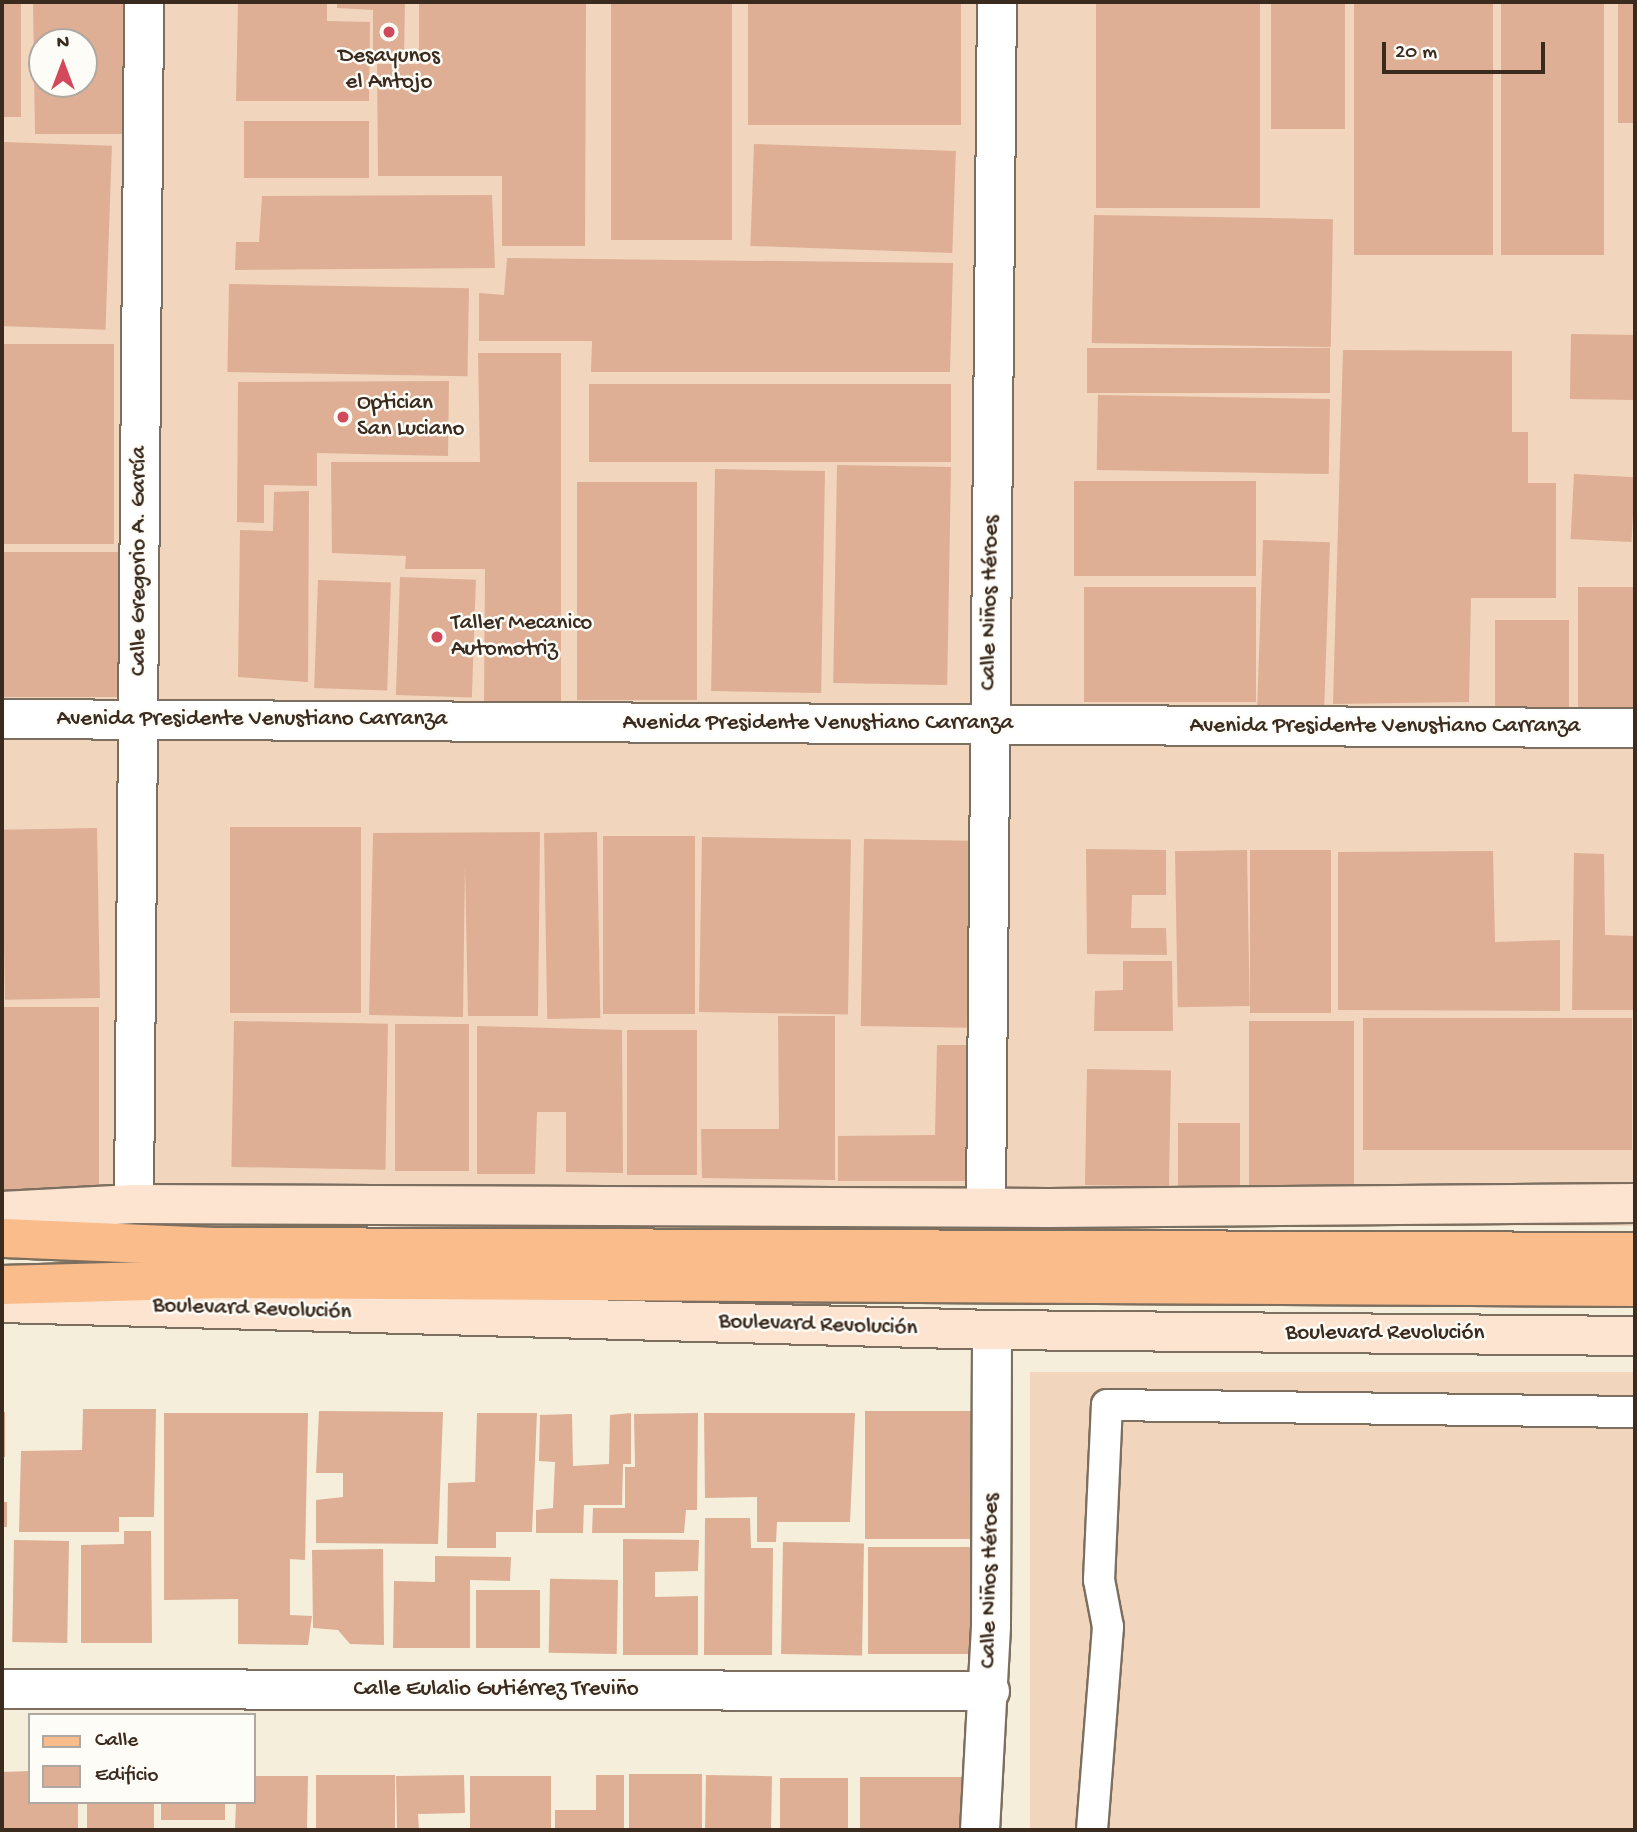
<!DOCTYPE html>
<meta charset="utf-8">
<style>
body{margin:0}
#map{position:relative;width:1637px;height:1832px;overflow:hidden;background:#f4eeda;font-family:"Gochi Hand",sans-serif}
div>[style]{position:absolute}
.built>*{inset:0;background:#f1d5bd;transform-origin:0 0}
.building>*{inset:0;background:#deaf94;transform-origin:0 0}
.roads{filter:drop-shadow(2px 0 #7c6f60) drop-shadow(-2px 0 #7c6f60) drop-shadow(0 2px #7c6f60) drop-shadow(0 -2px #7c6f60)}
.service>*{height:30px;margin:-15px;padding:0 15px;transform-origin:15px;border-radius:15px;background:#fff}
.minor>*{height:38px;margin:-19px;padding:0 19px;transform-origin:19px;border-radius:19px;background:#fff}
.secondary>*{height:38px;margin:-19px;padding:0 19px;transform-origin:19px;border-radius:19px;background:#fde4d1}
.primary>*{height:38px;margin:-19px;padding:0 19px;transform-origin:19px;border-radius:19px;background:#fabc8b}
.dots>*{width:19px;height:19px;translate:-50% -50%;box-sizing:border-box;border:4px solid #fdfcf7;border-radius:50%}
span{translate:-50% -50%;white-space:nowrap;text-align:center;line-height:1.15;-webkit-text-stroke:5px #fdfcf7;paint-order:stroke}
.poi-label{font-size:23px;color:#3b2a1e}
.left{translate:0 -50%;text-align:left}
.street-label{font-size:23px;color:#3b2a1e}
.frame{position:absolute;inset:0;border:4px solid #3b2a1e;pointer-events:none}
.legend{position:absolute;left:28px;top:1713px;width:228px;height:91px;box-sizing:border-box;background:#fdfcf7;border:2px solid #afa8a0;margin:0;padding:9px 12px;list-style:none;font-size:21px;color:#3b2a1e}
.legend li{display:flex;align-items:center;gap:14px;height:35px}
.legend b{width:35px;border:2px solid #afa8a0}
.north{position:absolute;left:28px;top:28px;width:70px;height:70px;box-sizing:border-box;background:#fdfcf7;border:2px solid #afa8a0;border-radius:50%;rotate:0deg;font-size:19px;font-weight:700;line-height:28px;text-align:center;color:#3b2a1e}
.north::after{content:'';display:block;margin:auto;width:24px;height:32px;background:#d1495b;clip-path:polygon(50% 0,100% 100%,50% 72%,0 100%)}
.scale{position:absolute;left:1382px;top:42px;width:163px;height:32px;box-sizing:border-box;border:4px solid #3b2a1e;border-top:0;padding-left:9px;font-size:21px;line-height:24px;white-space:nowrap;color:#3b2a1e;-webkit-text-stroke:5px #fdfcf7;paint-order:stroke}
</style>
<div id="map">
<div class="built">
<div style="clip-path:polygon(evenodd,2px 2px,1635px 2px,1635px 1226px,2px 1218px,2px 2px,42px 42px,84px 42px,84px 84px,42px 84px,42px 42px)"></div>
<div style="left:1030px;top:1372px;width:605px;height:458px"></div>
</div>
<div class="building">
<div style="left:2px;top:2px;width:19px;height:115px"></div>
<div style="clip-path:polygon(evenodd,33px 2px,131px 2px,133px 134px,35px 134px,33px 2px,42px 42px,84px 42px,84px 84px,42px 84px,42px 42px)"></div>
<div style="clip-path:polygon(238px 2px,327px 2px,327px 21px,370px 22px,369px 101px,236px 101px)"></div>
<div style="clip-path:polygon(337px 2px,405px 2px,404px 56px,373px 54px,373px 10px,337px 8px)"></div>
<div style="clip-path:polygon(419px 2px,586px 2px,585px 246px,502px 246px,502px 176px,378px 176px,377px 64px,419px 64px)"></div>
<div style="left:611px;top:2px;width:121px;height:238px"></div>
<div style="left:748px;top:2px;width:213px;height:123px"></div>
<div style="left:1096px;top:2px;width:164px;height:206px"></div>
<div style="left:1271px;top:2px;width:74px;height:127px"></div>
<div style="left:1354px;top:2px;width:139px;height:253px"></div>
<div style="left:1501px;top:2px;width:103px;height:253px"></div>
<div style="left:1618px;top:2px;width:17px;height:121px"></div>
<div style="left:244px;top:121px;width:125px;height:57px"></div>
<div style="left:2px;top:142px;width:110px;height:184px;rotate:2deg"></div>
<div style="left:754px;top:144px;width:202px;height:102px;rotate:2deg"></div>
<div style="clip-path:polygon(492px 195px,495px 268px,235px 270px,236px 242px,259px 242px,262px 196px)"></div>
<div style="left:1094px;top:215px;width:239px;height:128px;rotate:1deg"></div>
<div style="clip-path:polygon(507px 258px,953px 263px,950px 372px,591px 372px,592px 341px,479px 341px,479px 293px,504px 295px)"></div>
<div style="left:229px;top:284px;width:240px;height:88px;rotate:1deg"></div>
<div style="left:1571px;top:334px;width:64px;height:65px;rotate:1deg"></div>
<div style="left:2px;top:344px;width:112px;height:200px"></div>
<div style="left:1087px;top:348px;width:243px;height:45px"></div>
<div style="clip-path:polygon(1343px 350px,1512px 351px,1512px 432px,1528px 432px,1528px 483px,1556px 483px,1556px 598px,1471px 598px,1469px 702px,1333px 704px)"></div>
<div style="clip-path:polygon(478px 353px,561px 353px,561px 706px,484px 706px,485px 569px,405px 569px,406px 556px,332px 553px,331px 462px,480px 462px)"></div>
<div style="clip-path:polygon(449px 381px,448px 456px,317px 453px,317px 486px,264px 485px,264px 523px,237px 522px,238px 382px)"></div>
<div style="left:589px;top:384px;width:362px;height:78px"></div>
<div style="left:1098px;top:395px;width:232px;height:75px;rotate:1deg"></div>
<div style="left:837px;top:465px;width:114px;height:218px;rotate:1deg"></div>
<div style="left:825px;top:471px;width:222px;height:110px;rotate:91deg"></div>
<div style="left:1574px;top:474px;width:61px;height:65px;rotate:3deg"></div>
<div style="left:1074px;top:481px;width:182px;height:95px"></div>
<div style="left:577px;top:482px;width:120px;height:218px"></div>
<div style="clip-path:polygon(309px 491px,308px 682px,238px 677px,240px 530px,273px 531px,274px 492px)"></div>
<div style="left:1263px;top:540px;width:67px;height:165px;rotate:2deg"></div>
<div style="left:134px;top:552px;width:145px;height:132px;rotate:90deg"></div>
<div style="left:400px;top:577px;width:76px;height:118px;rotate:2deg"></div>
<div style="left:318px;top:580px;width:73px;height:108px;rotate:2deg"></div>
<div style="left:1084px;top:587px;width:172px;height:115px"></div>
<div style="left:1578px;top:587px;width:57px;height:134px"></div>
<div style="left:1495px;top:620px;width:74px;height:102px"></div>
<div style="left:230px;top:827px;width:131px;height:186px"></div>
<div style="left:97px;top:828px;width:170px;height:95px;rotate:89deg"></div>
<div style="clip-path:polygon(540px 832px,538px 1016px,468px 1016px,465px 865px,463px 1017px,369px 1015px,373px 833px)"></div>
<div style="left:597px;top:832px;width:186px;height:53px;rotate:89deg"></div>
<div style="left:603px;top:836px;width:92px;height:178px"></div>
<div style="left:702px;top:837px;width:149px;height:175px;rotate:1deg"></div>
<div style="left:864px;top:839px;width:106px;height:187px;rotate:1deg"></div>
<div style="clip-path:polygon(1086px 849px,1166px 850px,1166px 895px,1132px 895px,1131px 928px,1166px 928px,1167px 955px,1087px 954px)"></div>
<div style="left:1247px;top:850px;width:156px;height:72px;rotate:89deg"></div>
<div style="left:1250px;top:850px;width:81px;height:163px"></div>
<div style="clip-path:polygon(1493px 851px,1495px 942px,1560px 940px,1560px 1011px,1338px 1010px,1338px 852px)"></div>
<div style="clip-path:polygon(1574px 853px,1604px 854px,1605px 935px,1635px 936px,1635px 1010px,1572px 1010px)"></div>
<div style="clip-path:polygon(1123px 961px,1172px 961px,1173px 1031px,1094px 1031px,1095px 991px,1123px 990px)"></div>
<div style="left:2px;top:1007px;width:97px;height:184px"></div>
<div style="clip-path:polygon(778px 1016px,835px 1016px,835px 1180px,702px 1178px,701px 1129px,779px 1129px)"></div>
<div style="left:1632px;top:1018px;width:132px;height:269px;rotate:90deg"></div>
<div style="left:234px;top:1021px;width:154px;height:146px;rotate:1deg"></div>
<div style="left:1249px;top:1021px;width:105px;height:169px"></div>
<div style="left:395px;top:1024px;width:74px;height:147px"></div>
<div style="clip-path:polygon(477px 1026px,622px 1030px,623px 1173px,566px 1172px,566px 1112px,537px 1112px,535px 1174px,477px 1174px)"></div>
<div style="left:697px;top:1030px;width:145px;height:70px;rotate:90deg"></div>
<div style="clip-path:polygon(937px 1045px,977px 1045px,976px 1181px,838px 1181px,838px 1136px,935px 1135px)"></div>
<div style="left:1087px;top:1069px;width:84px;height:116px;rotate:1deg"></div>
<div style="left:1178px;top:1123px;width:62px;height:65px"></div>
<div style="clip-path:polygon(83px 1409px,156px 1409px,154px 1517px,119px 1517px,119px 1532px,19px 1532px,21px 1451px,82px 1450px)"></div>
<div style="clip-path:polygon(319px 1411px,443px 1412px,438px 1544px,316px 1543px,316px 1500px,343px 1497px,343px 1473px,316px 1473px)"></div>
<div style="left:865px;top:1411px;width:109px;height:128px"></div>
<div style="left:2px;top:1412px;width:3px;height:45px"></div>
<div style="clip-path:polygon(164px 1413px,308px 1413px,305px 1560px,290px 1559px,290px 1615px,312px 1616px,308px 1645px,238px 1644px,238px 1599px,164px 1600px)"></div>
<div style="clip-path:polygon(477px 1413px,537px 1413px,532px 1532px,496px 1532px,496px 1548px,447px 1548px,448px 1483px,475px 1482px)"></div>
<div style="clip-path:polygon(631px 1413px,631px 1464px,623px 1464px,622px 1505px,584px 1505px,583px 1533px,536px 1533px,536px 1510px,553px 1508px,555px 1462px,539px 1461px,540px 1415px,572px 1414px,573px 1466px,609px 1464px,610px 1415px)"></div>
<div style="clip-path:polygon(698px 1413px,697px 1510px,686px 1510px,684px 1533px,592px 1533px,593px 1508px,625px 1508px,625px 1467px,635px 1467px,634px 1414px)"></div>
<div style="clip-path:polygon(704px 1413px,855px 1413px,850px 1522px,777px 1522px,776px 1542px,757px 1542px,757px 1497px,705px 1498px)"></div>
<div style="left:2px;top:1502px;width:5px;height:25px"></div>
<div style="clip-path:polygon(705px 1518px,750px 1518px,751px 1548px,773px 1548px,772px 1655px,704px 1655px)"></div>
<div style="clip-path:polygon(124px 1531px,151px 1531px,152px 1643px,81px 1643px,81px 1545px,124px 1544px)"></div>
<div style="clip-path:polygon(623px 1539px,699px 1540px,698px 1571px,655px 1572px,655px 1597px,698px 1596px,698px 1655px,623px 1655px)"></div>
<div style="left:69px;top:1541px;width:102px;height:55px;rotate:91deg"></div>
<div style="left:783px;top:1542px;width:81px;height:112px;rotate:1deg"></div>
<div style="left:868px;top:1547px;width:105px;height:107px"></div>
<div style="clip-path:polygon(383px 1549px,384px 1645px,350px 1644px,338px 1630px,313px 1628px,312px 1550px)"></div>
<div style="clip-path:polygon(435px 1556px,511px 1557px,510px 1581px,470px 1580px,470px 1648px,393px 1648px,394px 1581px,435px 1582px)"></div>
<div style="left:618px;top:1580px;width:74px;height:68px;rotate:91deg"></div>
<div style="left:476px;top:1590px;width:64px;height:58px"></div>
<div style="clip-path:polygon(30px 1771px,30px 1802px,78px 1802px,78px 1830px,2px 1830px,2px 1772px)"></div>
<div style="left:629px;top:1774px;width:73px;height:56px"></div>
<div style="left:316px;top:1775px;width:79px;height:55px"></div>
<div style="clip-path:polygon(464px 1775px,465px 1813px,418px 1814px,419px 1830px,397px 1830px,396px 1776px)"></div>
<div style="clip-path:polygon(596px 1775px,624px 1775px,624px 1830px,555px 1830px,555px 1810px,596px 1810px)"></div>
<div style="left:706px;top:1775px;width:66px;height:55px;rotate:1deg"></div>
<div style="clip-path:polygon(254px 1776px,308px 1776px,307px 1830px,235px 1830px,236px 1802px,254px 1802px)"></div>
<div style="left:470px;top:1776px;width:81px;height:54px"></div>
<div style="left:860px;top:1777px;width:106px;height:53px"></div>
<div style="left:780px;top:1778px;width:68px;height:52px"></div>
<div style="clip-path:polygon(87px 1802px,154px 1802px,154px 1828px,194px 1830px,87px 1830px)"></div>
<div style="left:161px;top:1802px;width:64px;height:18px"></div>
</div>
<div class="roads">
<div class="service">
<div style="left:1092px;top:1830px;width:204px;rotate:-85.5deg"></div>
<div style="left:1108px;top:1627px;width:48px;rotate:-100.8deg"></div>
<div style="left:1099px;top:1580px;width:175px;rotate:-87.4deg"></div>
<div style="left:1107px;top:1405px;width:528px;rotate:0.76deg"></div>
</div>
<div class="minor">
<div style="left:2px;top:719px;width:1633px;rotate:0.32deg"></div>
<div style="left:134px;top:1204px;width:1202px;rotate:-89.52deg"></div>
<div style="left:986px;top:1205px;width:1203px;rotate:-89.48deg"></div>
<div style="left:2px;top:1689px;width:988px;rotate:0.12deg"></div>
<div style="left:980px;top:1830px;width:204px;rotate:-86.9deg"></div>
<div style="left:991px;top:1626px;width:296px;rotate:-89.8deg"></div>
</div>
<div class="secondary">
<div style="left:2px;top:1211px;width:132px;rotate:-3deg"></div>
<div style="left:134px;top:1204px;width:915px;rotate:0.25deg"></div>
<div style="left:1049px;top:1208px;width:586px;rotate:-0.49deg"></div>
<div style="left:2px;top:1303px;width:990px;rotate:1.56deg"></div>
<div style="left:992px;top:1330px;width:643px;rotate:0.53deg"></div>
</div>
<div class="primary">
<div style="left:2px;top:1238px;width:217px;rotate:2.4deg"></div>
<div style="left:219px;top:1247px;width:1416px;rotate:0.2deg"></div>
<div style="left:2px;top:1285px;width:210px;rotate:-1.6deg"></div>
<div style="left:212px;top:1279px;width:1423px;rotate:0.32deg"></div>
</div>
</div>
<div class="dots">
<div style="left:389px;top:32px;background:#d1495b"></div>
<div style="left:343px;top:417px;background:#d1495b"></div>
<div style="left:437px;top:637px;background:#d1495b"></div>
</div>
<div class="poi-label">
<span style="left:389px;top:70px">Desayunos<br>el Antojo</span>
<span class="left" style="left:357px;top:417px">Optician<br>San Luciano</span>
<span class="left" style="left:451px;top:637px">Taller Mecanico<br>Automotriz</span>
</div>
<div class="street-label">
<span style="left:140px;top:561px;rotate:-90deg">Calle Gregorio A. García</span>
<span style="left:991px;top:603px;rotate:-89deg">Calle Niños Héroes</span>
<span style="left:252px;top:720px">Avenida Presidente Venustiano Carranza</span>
<span style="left:818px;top:724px">Avenida Presidente Venustiano Carranza</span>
<span style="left:1385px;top:727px">Avenida Presidente Venustiano Carranza</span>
<span style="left:252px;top:1310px;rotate:2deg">Boulevard Revolución</span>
<span style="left:818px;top:1326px;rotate:2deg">Boulevard Revolución</span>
<span style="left:1385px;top:1334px">Boulevard Revolución</span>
<span style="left:991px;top:1581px;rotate:-89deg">Calle Niños Héroes</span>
<span style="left:496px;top:1690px">Calle Eulalio Gutiérrez Treviño</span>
</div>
<div class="frame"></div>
<ul class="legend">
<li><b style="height:9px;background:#fabc8b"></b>Calle</li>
<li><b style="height:19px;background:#deaf94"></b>Edificio</li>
</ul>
<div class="north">N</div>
<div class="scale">20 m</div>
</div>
